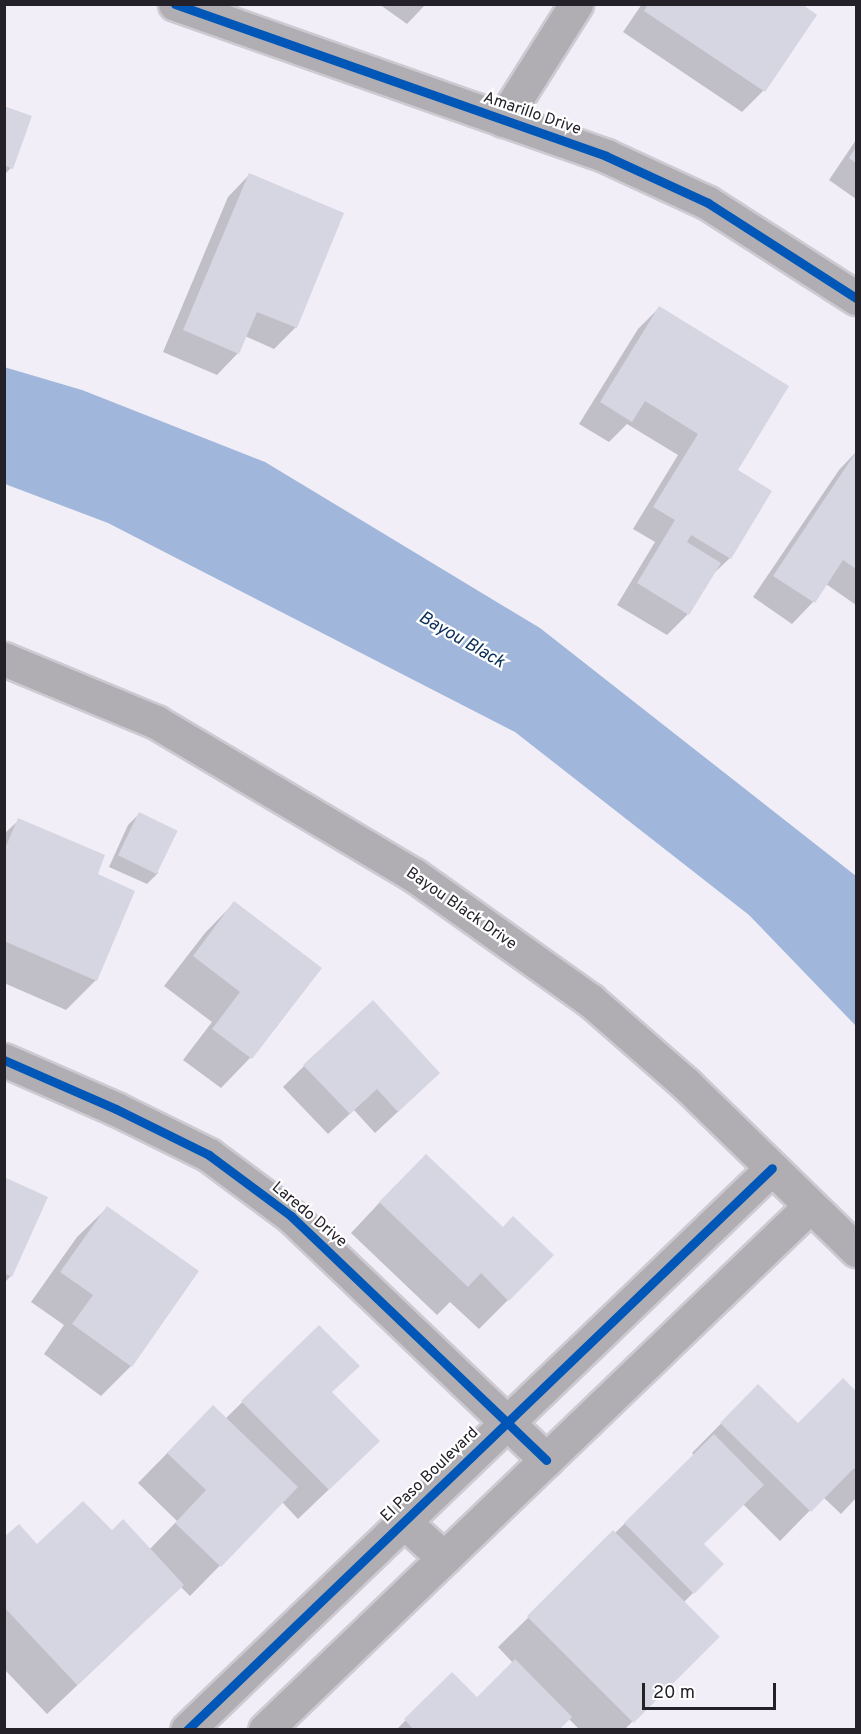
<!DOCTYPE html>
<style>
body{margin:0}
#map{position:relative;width:861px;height:1734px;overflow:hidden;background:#f1eef8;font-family:Overpass,sans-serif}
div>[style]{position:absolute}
.water>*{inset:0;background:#a0b7db}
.shadow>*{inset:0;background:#0003}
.building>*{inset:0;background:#d6d6e2;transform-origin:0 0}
.roads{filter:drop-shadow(2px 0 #cdcad2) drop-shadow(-2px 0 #cdcad2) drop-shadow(0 2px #cdcad2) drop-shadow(0 -2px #cdcad2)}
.minor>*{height:33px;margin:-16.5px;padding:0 16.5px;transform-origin:16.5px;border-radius:16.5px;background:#b0aeb2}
.secondary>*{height:33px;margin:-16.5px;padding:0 16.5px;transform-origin:16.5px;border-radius:16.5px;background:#b0adb3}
.cycleway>*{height:9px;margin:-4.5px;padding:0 4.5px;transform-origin:4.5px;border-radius:4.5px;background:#0057b8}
span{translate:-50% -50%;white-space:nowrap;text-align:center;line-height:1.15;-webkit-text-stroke:4.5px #fff;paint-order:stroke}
.street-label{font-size:16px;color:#242129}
.water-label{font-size:18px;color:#072c57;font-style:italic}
.frame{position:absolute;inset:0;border:6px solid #242129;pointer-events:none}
.scale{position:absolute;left:642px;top:1683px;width:134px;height:27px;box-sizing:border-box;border:3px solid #242129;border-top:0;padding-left:8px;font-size:18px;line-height:21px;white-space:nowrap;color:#242129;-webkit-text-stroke:4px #fff;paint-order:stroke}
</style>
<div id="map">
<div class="water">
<div style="clip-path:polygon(4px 367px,82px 390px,265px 462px,540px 628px,856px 876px,856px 1026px,749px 915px,515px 732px,108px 523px,5px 484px)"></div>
</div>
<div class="shadow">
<div style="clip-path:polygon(379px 4px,426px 4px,407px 24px)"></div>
<div style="clip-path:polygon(642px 4px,799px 4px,815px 15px,763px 91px,742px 112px,623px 32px)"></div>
<div style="clip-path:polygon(4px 107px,11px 168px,4px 175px)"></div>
<div style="clip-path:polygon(856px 140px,856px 199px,829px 180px)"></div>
<div style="clip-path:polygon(249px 175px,296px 327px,274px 349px,245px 336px,238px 353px,217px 375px,163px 352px,228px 197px)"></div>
<div style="clip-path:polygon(659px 308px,736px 470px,730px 558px,712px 575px,688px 614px,667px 635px,617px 605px,655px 542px,633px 529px,678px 455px,627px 424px,609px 442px,579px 424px,638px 329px)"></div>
<div style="clip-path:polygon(856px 452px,856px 605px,826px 584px,813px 602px,792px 624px,753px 597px,839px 470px)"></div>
<div style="clip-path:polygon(139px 814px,158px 873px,147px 884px,109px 867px,128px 825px)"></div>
<div style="clip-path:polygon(19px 820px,96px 980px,66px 1010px,4px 983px,4px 834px)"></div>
<div style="clip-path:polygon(234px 903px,320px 969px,250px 1058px,221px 1088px,183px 1060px,212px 1022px,164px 986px,205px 933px)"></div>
<div style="clip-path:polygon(304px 1066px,417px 1094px,375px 1133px,354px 1110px,328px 1134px,283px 1087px)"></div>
<div style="clip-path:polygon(4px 1179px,11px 1276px,4px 1283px)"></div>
<div style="clip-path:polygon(396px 1185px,508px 1300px,479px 1329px,450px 1302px,437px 1315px,351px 1233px)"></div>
<div style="clip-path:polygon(107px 1208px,131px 1366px,101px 1396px,44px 1354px,64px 1325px,31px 1302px,77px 1237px)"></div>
<div style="clip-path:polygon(319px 1327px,348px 1471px,298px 1519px,282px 1502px,190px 1596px,181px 1587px,47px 1714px,4px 1669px,4px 1539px,37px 1546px,112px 1532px,149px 1550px,177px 1521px,138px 1483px,183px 1437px,225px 1419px)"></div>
<div style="clip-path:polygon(843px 1380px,856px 1393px,856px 1498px,841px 1514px,823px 1497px,780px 1541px,743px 1504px,702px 1544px,722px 1564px,683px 1603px,717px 1637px,624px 1730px,580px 1730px,568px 1718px,557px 1730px,396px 1730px,452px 1674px,477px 1699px,513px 1663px,498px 1647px,694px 1456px,692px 1453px,758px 1386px,798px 1425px)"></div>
</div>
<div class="building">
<div style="clip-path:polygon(648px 4px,802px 4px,817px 15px,765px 92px,644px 11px)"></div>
<div style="clip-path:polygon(4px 106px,32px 116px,13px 169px,4px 165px)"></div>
<div style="clip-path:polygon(856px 147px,856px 163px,849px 158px)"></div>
<div style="clip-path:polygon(249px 173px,344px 213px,297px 328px,257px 312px,239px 354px,183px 330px)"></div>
<div style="clip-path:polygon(659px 306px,789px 386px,738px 470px,772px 491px,731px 559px,691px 535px,687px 542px,721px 563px,689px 615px,637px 583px,675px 520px,653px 507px,698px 434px,645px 401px,632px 422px,600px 402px)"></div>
<div style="clip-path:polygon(856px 452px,856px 569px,843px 560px,815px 603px,773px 576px)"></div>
<div style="left:139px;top:812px;width:43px;height:48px;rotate:26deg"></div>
<div style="clip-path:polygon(18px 818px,105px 855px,98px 874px,135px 891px,97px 981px,4px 941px,4px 851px)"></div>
<div style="clip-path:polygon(234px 901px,322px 968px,252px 1059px,212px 1029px,240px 992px,193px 956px)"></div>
<div style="clip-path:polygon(373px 1000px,440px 1073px,398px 1112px,377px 1089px,350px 1114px,303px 1065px)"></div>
<div style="clip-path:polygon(426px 1154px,503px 1227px,513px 1216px,554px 1255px,509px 1301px,481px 1273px,468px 1287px,379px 1202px)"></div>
<div style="clip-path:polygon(4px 1177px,48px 1197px,12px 1277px,4px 1273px)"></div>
<div style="clip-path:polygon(107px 1206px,199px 1271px,132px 1367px,72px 1324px,93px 1295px,60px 1272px)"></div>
<div style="clip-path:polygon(319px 1325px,360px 1366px,332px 1392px,380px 1441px,329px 1490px,241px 1401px)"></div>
<div style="clip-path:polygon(843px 1378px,856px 1391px,856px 1471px,854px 1468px,811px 1512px,720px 1423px,758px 1384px,798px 1423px)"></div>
<div style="clip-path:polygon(213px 1405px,298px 1487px,221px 1567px,175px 1523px,206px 1490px,167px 1453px)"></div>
<div style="clip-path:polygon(714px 1434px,764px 1485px,704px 1544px,724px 1564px,694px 1594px,624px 1523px)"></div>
<div style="clip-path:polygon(83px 1501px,112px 1530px,123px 1519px,184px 1585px,77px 1685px,4px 1607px,4px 1537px,19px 1524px,37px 1544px)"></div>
<div style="left:613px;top:1530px;width:151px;height:122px;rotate:45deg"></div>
<div style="clip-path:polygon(515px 1659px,572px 1717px,559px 1730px,414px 1730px,404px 1719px,452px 1672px,477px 1697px)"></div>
</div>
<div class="roads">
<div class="minor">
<div style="left:175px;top:4px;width:457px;rotate:19.4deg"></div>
<div style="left:606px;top:156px;width:112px;rotate:24.7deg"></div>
<div style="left:708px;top:203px;width:176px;rotate:32.7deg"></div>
<div style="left:503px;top:120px;width:137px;rotate:-57.8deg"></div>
<div style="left:4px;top:1060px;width:122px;rotate:23.6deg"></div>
<div style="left:116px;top:1109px;width:104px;rotate:26.3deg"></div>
<div style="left:209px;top:1155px;width:102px;rotate:36.6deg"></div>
<div style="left:291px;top:1216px;width:353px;rotate:43.7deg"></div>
<div style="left:403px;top:1521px;width:55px;rotate:42.1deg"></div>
<div style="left:187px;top:1730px;width:811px;rotate:-43.85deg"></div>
<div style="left:265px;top:1730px;width:756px;rotate:-43.87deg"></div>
</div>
<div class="secondary">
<div style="left:4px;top:659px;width:165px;rotate:22.5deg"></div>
<div style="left:156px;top:722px;width:300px;rotate:30.7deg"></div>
<div style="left:414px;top:875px;width:216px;rotate:35.4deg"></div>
<div style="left:590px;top:1000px;width:128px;rotate:41.2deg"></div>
<div style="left:686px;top:1084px;width:238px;rotate:44.3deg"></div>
</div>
</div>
<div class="cycleway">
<div style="left:175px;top:4px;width:457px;rotate:19.4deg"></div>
<div style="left:606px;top:156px;width:112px;rotate:24.7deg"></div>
<div style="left:708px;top:203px;width:176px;rotate:32.7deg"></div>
<div style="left:4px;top:1060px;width:122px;rotate:23.6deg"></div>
<div style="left:116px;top:1109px;width:104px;rotate:26.3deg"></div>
<div style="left:209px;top:1155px;width:102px;rotate:36.6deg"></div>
<div style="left:291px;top:1216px;width:353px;rotate:43.7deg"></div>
<div style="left:187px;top:1730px;width:811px;rotate:-43.85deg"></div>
</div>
<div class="street-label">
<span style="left:532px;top:114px;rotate:19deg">Amarillo Drive</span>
<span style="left:461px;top:909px;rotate:35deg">Bayou Black Drive</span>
<span style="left:309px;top:1215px;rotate:40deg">Laredo Drive</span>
<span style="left:430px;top:1475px;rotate:-44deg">El Paso Boulevard</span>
</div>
<div class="water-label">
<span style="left:461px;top:641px;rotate:30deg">Bayou Black</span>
</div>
<div class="frame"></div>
<div class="scale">20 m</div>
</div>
